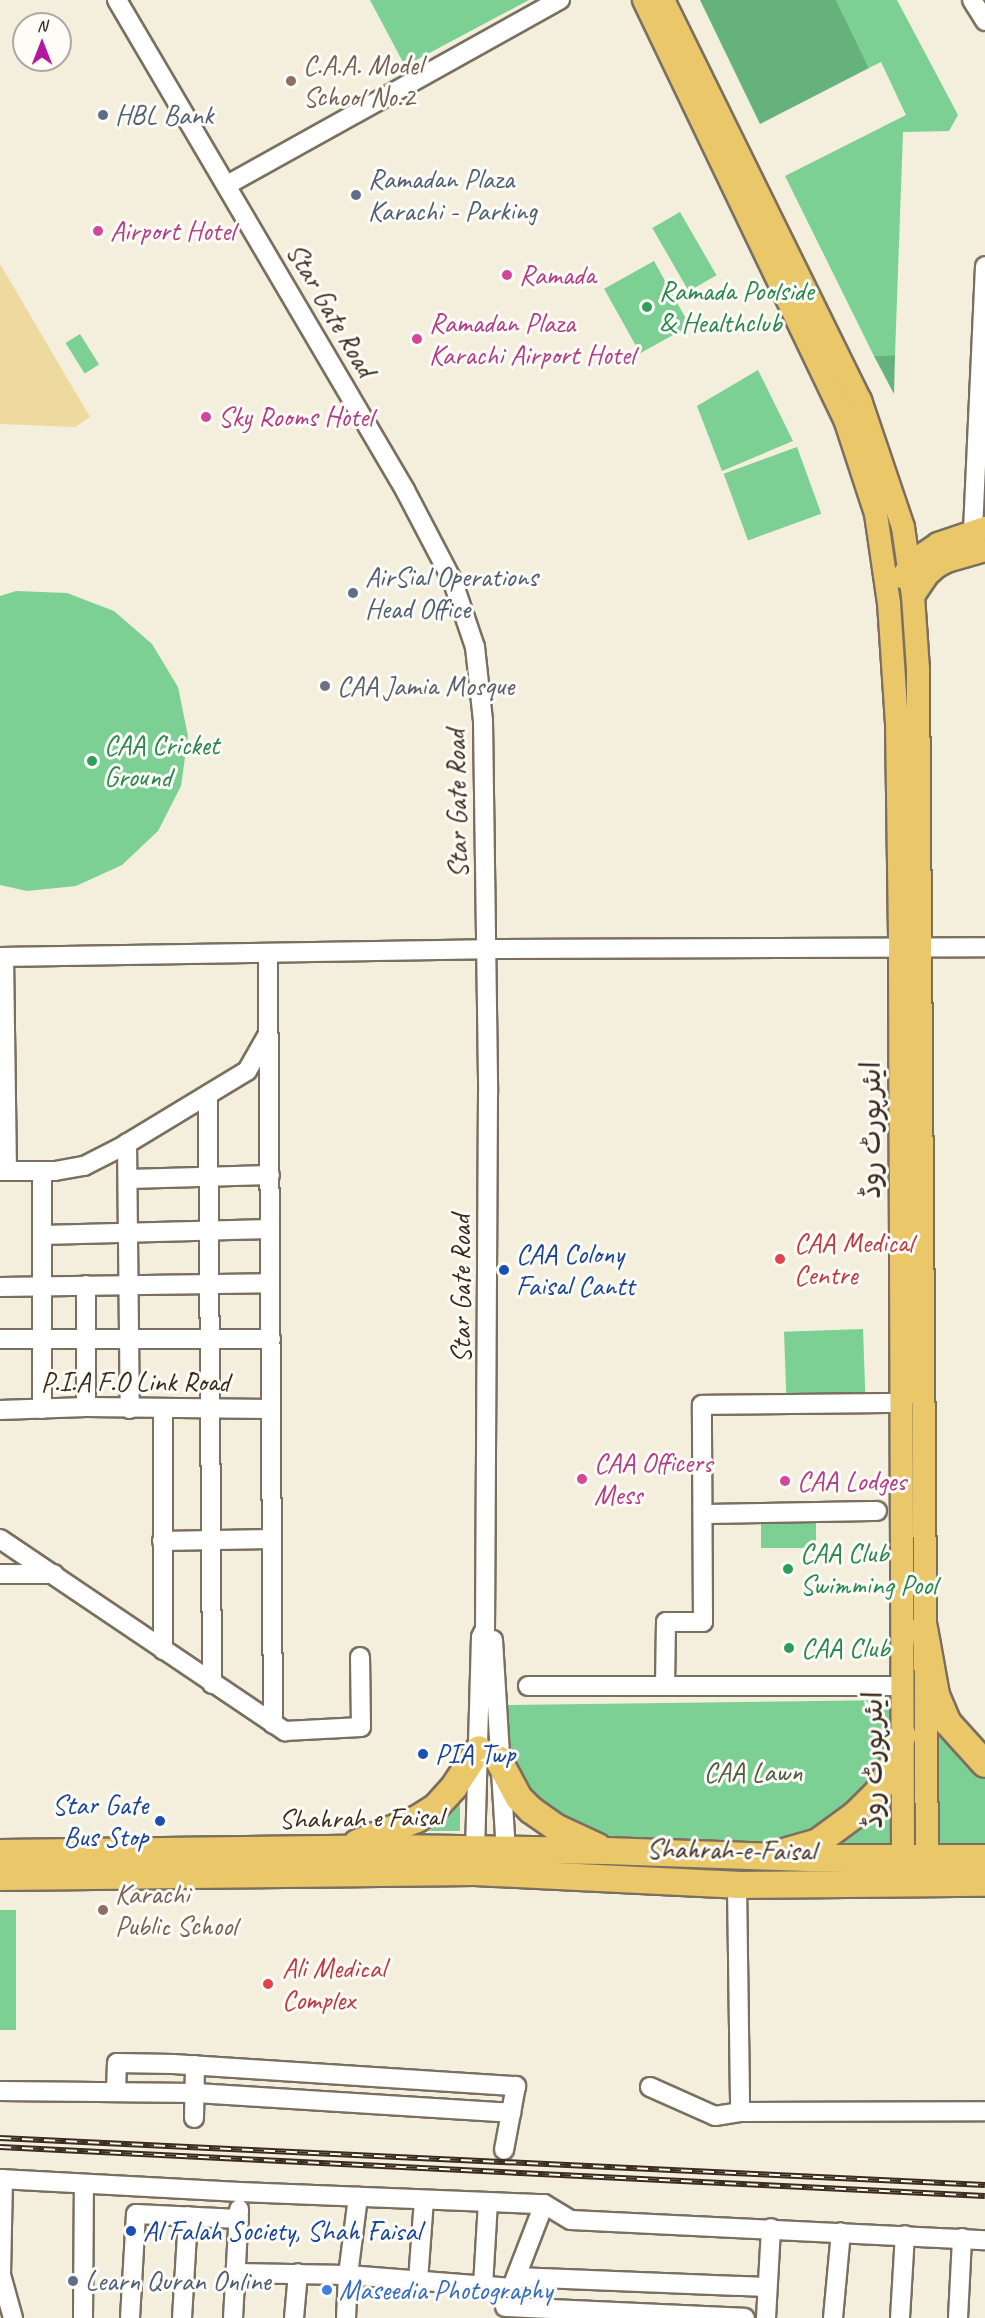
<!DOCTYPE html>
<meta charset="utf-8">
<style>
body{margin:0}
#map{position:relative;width:985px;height:2318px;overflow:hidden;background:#f3efdc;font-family:Caveat,"Playpen Sans Arabic",sans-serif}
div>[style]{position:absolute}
.green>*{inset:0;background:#7cd093;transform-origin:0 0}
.forest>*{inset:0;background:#65b27d}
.sand>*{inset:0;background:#eeda9e}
.roads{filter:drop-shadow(2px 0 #7b6f60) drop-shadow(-2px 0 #7b6f60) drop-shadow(0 2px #7b6f60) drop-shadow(0 -2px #7b6f60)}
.minor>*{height:18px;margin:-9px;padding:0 9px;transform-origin:9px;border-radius:9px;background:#fff}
.major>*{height:22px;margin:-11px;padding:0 11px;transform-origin:11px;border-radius:11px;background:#eac769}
.highway>*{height:26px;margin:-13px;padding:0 13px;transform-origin:13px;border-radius:13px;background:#eac769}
.rail>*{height:6px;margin-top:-3px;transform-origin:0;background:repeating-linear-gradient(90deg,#fdfcf7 0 11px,#3b2a1e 0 22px);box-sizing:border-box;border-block:2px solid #3b2a1e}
.dots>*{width:16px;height:16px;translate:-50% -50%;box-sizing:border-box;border:3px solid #fdfcf7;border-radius:50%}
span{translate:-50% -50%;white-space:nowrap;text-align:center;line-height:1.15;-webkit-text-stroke:6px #fdfcf7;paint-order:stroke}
.education-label{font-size:28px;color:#785e54}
.left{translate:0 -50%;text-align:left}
.service-label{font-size:28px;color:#4e5e75}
.hotel-label{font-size:28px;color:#b23c85}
.leisure-label{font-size:28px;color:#27864d}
.street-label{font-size:28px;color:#3b2a1e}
.worship-label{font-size:28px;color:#5b616d}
.health-label{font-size:28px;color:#be3a42}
.transit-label{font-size:28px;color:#164399}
.right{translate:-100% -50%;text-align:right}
.park-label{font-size:28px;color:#4e5c41}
.shop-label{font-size:28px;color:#366cbe}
.north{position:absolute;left:12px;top:12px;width:60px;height:60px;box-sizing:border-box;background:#fdfcf7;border:2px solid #afa8a0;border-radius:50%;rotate:0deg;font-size:16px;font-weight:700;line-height:24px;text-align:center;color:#3b2a1e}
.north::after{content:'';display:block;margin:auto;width:21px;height:27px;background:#b5179e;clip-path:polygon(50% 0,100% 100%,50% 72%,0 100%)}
</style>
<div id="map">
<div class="green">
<div style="clip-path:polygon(370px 0,529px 0,405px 66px)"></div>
<div style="clip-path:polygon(836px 0,897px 0,958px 115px,949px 131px,903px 132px,895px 355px,874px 356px,785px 176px,906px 115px,881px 62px,869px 68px)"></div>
<div style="left:680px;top:212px;width:73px;height:32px;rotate:60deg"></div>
<div style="left:654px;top:261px;width:74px;height:57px;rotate:61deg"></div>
<div style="left:80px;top:334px;width:36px;height:17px;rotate:58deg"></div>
<div style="clip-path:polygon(758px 370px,793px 441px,722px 471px,697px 406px)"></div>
<div style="left:797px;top:447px;width:71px;height:78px;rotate:70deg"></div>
<div style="clip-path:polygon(16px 591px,67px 593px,114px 611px,152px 644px,178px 687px,188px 736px,181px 786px,158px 831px,122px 865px,76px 886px,27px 891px,0 885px,0 596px)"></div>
<div style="left:863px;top:1329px;width:65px;height:79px;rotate:88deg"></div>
<div style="left:761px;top:1523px;width:55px;height:25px"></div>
<div style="clip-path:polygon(893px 1700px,894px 1724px,874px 1780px,835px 1818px,800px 1838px,769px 1843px,614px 1841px,546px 1814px,511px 1766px,500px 1705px)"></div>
<div style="clip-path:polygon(929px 1715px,985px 1776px,985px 1845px,938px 1846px)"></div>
<div style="clip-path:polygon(895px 1782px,892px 1847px,832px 1848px)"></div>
<div style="clip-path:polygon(460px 1804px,460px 1831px,428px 1831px,445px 1821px)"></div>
<div style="left:0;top:1910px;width:16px;height:120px"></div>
</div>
<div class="forest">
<div style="clip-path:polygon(700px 0,836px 0,869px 68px,760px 124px)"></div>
<div style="clip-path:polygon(895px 355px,894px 394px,874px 356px)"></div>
</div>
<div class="sand">
<div style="clip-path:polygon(0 264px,90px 417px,75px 427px,0 424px)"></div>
</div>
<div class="roads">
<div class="minor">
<div style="left:117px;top:0;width:568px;rotate:59.55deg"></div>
<div style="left:405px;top:490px;width:104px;rotate:62.4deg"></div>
<div style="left:453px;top:582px;width:69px;rotate:71.3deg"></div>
<div style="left:475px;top:647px;width:74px;rotate:83.8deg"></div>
<div style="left:483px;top:721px;width:372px;rotate:89.2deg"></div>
<div style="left:488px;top:1093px;width:536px;rotate:90.32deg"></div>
<div style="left:485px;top:1629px;width:9px;rotate:117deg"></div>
<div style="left:481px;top:1637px;width:212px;rotate:91.6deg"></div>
<div style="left:972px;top:0;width:25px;rotate:58deg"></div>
<div style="left:227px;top:185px;width:381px;rotate:-29.1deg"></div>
<div style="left:973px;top:531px;width:265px;rotate:-87.4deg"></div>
<div style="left:268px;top:955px;width:769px;rotate:89.63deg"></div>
<div style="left:0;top:957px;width:486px;rotate:-0.9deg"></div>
<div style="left:486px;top:949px;width:499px;rotate:-0.2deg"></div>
<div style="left:4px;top:957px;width:214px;rotate:89.2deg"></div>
<div style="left:208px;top:1095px;width:589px;rotate:89.61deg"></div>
<div style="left:127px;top:1143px;width:266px;rotate:89.4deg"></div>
<div style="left:0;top:1171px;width:55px"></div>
<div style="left:55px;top:1171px;width:29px;rotate:-10deg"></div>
<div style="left:84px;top:1166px;width:38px;rotate:-27deg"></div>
<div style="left:118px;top:1149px;width:151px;rotate:-31.2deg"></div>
<div style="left:247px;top:1071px;width:43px;rotate:-60.4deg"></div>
<div style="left:128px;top:1179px;width:142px;rotate:-1.6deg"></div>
<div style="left:42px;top:1235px;width:228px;rotate:-1.5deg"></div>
<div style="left:86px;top:1285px;width:122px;rotate:90deg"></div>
<div style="left:0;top:1287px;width:270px;rotate:-0.8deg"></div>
<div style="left:0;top:1339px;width:271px"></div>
<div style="left:42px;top:1409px;width:238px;rotate:-90deg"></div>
<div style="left:0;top:1410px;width:86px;rotate:-2deg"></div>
<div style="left:86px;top:1407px;width:185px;rotate:0.6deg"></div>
<div style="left:703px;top:1514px;width:174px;rotate:-1deg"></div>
<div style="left:0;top:1539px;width:344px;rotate:34deg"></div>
<div style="left:285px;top:1731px;width:76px;rotate:-3deg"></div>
<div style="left:361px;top:1727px;width:70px;rotate:-90.8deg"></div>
<div style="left:162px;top:1541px;width:109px;rotate:-1.1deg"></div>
<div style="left:0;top:1574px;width:54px"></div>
<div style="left:493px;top:1640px;width:210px;rotate:86.5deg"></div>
<div style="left:163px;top:1650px;width:241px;rotate:-90deg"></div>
<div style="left:528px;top:1686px;width:375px"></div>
<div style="left:665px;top:1686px;width:64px;rotate:-89.1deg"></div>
<div style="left:666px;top:1622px;width:37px"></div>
<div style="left:703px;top:1622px;width:217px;rotate:-90.3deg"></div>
<div style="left:702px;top:1405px;width:200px;rotate:-0.6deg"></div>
<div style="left:737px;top:1885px;width:227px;rotate:89.2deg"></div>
<div style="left:650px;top:2087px;width:71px;rotate:24deg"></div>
<div style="left:715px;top:2116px;width:25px;rotate:-9deg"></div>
<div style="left:740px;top:2112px;width:245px;rotate:-0.2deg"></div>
<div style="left:0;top:2091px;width:196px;rotate:0.6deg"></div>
<div style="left:196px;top:2093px;width:316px;rotate:3.6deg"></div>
<div style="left:116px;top:2091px;width:28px;rotate:-88deg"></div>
<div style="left:117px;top:2063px;width:56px;rotate:1deg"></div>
<div style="left:173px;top:2064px;width:344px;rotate:3.7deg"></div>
<div style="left:516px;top:2086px;width:65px;rotate:100.6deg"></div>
<div style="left:194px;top:2118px;width:53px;rotate:-88.9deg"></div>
<div style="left:0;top:2179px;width:240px;rotate:3.1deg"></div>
<div style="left:240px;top:2192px;width:304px;rotate:2.3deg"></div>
<div style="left:544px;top:2204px;width:31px;rotate:31deg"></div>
<div style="left:571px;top:2220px;width:414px;rotate:2.8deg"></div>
<div style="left:3px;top:2179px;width:96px;rotate:91.2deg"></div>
<div style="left:1px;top:2275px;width:45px;rotate:74.4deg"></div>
<div style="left:236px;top:2273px;width:112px;rotate:1deg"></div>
<div style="left:348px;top:2275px;width:165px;rotate:4.5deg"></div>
<div style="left:516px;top:2277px;width:251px;rotate:2.3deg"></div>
<div style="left:418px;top:2281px;width:81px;rotate:-85.8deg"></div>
<div style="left:483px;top:2286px;width:84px;rotate:-86.6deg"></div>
<div style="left:512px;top:2287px;width:89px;rotate:-68.9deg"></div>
<div style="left:505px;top:2307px;width:240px;rotate:2.6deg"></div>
<div style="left:83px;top:2318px;width:134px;rotate:-89.6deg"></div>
<div style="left:130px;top:2318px;width:104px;rotate:-86.7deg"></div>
<div style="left:136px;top:2214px;width:103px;rotate:2.8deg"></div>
<div style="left:182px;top:2318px;width:102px;rotate:-86.6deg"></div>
<div style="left:233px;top:2318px;width:109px;rotate:-86.8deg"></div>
<div style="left:294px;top:2318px;width:45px;rotate:-84.9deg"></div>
<div style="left:346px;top:2318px;width:43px;rotate:-87.3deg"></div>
<div style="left:348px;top:2275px;width:79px;rotate:-82.7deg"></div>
<div style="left:766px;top:2318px;width:90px;rotate:-86.8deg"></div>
<div style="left:833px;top:2318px;width:86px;rotate:-84.7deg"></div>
<div style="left:900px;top:2318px;width:83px;rotate:-86.6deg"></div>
<div style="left:958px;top:2318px;width:80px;rotate:-87.1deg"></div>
</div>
<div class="major">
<div style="left:644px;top:0;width:468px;rotate:64.4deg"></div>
<div style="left:846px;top:422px;width:97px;rotate:71.9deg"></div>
<div style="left:876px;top:514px;width:90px;rotate:81.7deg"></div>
<div style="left:889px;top:603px;width:119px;rotate:86.2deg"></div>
<div style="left:897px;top:722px;width:226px;rotate:89.2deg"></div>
<div style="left:900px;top:948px;width:910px;rotate:89.81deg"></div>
<div style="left:663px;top:0;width:446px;rotate:63.8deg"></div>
<div style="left:860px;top:400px;width:134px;rotate:71.3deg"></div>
<div style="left:903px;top:527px;width:70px;rotate:81.8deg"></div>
<div style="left:913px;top:596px;width:73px;rotate:86.1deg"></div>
<div style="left:918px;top:669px;width:1189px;rotate:89.57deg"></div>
<div style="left:902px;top:577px;width:23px;rotate:-52deg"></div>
<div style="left:916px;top:559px;width:27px;rotate:-34deg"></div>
<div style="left:938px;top:544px;width:50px;rotate:-18.8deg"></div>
<div style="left:913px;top:596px;width:25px;rotate:-56deg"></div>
<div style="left:927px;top:575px;width:12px;rotate:-42deg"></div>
<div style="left:936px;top:567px;width:13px;rotate:-29deg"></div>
<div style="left:947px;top:561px;width:40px;rotate:-16deg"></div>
</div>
<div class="highway">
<div style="left:924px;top:1628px;width:68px;rotate:79.8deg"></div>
<div style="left:936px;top:1695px;width:30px;rotate:67deg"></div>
<div style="left:948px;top:1723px;width:55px;rotate:47.9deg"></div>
<div style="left:498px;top:1759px;width:44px;rotate:61.7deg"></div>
<div style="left:519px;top:1798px;width:17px;rotate:45deg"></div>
<div style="left:531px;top:1810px;width:29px;rotate:35deg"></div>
<div style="left:555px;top:1827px;width:47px;rotate:24.9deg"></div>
<div style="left:357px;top:1843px;width:65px;rotate:-21.8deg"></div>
<div style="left:417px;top:1819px;width:22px;rotate:-32deg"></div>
<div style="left:436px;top:1807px;width:27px;rotate:-48deg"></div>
<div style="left:454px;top:1787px;width:45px;rotate:-56.7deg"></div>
<div style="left:787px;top:1851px;width:32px;rotate:-16deg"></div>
<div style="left:818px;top:1842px;width:47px;rotate:-36.4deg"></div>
<div style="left:856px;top:1814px;width:31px;rotate:-45deg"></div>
<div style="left:878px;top:1792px;width:34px;rotate:-62deg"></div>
<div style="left:894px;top:1762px;width:28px;rotate:-72deg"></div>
<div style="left:0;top:1853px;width:387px;rotate:-0.7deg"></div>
<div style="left:387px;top:1848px;width:219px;rotate:0.8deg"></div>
<div style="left:606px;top:1851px;width:201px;rotate:2deg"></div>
<div style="left:807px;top:1858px;width:178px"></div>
<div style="left:0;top:1877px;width:475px;rotate:-0.6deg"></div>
<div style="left:475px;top:1872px;width:262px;rotate:2.8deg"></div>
<div style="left:737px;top:1885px;width:248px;rotate:-0.5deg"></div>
</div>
</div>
<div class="rail">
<div style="left:0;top:2138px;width:986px;rotate:2.73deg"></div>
<div style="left:0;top:2147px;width:986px;rotate:2.85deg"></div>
</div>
<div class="dots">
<div style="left:291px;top:81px;background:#8d6e63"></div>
<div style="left:103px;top:115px;background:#5c6f8a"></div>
<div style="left:356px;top:195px;background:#5c6f8a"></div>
<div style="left:98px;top:231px;background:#d1479c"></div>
<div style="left:507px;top:275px;background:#d1479c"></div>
<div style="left:647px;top:307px;background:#2e9e5b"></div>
<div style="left:417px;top:339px;background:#d1479c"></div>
<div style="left:206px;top:417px;background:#d1479c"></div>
<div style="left:353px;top:593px;background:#5c6f8a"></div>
<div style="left:325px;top:686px;background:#6b7280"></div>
<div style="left:92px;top:761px;background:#2e9e5b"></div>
<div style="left:780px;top:1259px;background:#e0444e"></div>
<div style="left:504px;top:1270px;background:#1a4fb4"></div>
<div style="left:582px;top:1479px;background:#d1479c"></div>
<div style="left:785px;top:1481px;background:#d1479c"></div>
<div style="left:788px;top:1569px;background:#2e9e5b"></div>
<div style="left:789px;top:1648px;background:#2e9e5b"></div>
<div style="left:423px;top:1754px;background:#1a4fb4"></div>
<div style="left:160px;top:1821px;background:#1a4fb4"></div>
<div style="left:103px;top:1910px;background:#8d6e63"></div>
<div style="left:268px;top:1984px;background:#e0444e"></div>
<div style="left:131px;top:2231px;background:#1a4fb4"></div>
<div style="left:73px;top:2281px;background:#5c6f8a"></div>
<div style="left:327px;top:2290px;background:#3f7fe0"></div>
</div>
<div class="education-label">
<span class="left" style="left:303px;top:81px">C.A.A. Model<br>School No.2</span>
<span class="left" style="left:115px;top:1910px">Karachi<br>Public School</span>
</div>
<div class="service-label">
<span class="left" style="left:115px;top:115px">HBL Bank</span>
<span class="left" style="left:368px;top:195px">Ramadan Plaza<br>Karachi - Parking</span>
<span class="left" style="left:365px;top:593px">AirSial Operations<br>Head Office</span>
<span class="left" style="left:85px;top:2281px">Learn Quran Online</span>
</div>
<div class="hotel-label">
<span class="left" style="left:110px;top:231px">Airport Hotel</span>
<span class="left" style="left:519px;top:275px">Ramada</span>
<span class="left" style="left:429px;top:339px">Ramadan Plaza<br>Karachi Airport Hotel</span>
<span class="left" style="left:218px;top:417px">Sky Rooms Hotel</span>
<span class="left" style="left:594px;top:1479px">CAA Officers<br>Mess</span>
<span class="left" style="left:797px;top:1481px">CAA Lodges</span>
</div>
<div class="leisure-label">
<span class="left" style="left:659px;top:307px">Ramada Poolside<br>&amp; Healthclub</span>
<span class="left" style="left:104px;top:761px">CAA Cricket<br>Ground</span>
<span class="left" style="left:800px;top:1569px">CAA Club<br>Swimming Pool</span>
<span class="left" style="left:801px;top:1648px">CAA Club</span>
</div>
<div class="street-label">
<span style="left:331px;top:310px;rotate:60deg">Star Gate Road</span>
<span style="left:457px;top:804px;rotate:-91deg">Star Gate Road</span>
<span style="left:871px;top:1130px;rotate:-90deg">ایئرپورٹ روڈ</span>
<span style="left:461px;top:1289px;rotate:-90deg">Star Gate Road</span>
<span style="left:135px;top:1382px">P.I.A F.O Link Road</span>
<span style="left:873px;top:1760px;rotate:-90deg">ایئرپورٹ روڈ</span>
<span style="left:361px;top:1818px;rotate:-1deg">Shahrah e Faisal</span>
<span style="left:731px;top:1850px;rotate:1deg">Shahrah-e-Faisal</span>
</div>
<div class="worship-label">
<span class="left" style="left:337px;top:686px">CAA Jamia Mosque</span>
</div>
<div class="health-label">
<span class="left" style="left:794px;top:1259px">CAA Medical<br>Centre</span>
<span class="left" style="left:282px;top:1984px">Ali Medical<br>Complex</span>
</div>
<div class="transit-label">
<span class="left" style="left:516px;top:1270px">CAA Colony<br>Faisal Cantt</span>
<span class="left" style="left:435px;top:1754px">PIA Twp</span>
<span class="right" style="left:148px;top:1821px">Star Gate<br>Bus Stop</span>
<span class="left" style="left:143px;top:2231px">Al Falah Society, Shah Faisal</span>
</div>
<div class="park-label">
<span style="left:753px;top:1772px">CAA Lawn</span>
</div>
<div class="shop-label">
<span class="left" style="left:339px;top:2290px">Maseedia Photography</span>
</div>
<div class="north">N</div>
</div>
